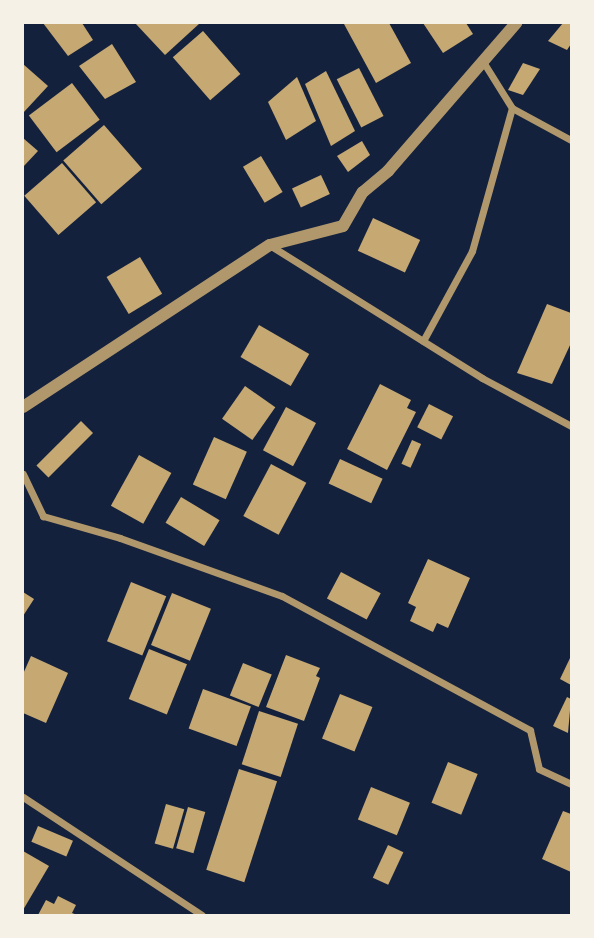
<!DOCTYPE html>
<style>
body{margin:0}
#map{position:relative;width:594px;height:938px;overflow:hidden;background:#14213d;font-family:Roboto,sans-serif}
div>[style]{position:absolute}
.building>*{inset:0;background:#c6a872;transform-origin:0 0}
.minor>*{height:7px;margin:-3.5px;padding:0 3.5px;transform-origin:3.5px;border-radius:3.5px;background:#b1986c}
.tertiary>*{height:12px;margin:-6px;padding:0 6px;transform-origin:6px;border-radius:6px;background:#b1986c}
span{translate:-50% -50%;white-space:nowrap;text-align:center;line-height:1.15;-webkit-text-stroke:7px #f6f1e7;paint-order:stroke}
.frame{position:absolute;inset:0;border:24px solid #f6f1e7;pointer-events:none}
</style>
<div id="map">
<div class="building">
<div style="clip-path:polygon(43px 23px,82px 23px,93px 40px,68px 56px)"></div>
<div style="clip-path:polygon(135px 23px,200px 23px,165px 55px)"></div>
<div style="clip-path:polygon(389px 23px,411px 63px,376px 83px,344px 24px)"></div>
<div style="clip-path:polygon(423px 23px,466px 23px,473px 34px,443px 53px)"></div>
<div style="clip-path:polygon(563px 23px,571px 23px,571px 44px,567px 50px,548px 41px)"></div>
<div style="left:203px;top:31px;width:57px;height:40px;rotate:49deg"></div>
<div style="clip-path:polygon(112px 44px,136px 82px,105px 99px,79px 66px)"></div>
<div style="clip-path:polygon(523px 63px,540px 69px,523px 95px,508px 90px)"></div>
<div style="clip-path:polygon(23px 64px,48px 86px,23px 113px)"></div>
<div style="left:359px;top:68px;width:54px;height:25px;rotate:63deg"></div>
<div style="clip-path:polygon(326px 71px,355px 131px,331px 146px,305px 84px)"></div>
<div style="clip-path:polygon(297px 77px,316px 121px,286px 140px,268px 102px)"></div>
<div style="left:72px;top:83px;width:46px;height:54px;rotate:53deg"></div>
<div style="left:104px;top:125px;width:58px;height:54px;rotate:49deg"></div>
<div style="clip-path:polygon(23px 138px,38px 151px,23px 167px)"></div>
<div style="clip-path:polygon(362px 141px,370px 155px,348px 172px,337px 156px)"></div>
<div style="left:261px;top:156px;width:42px;height:21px;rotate:59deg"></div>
<div style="left:62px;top:163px;width:52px;height:50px;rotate:49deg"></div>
<div style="left:321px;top:175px;width:21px;height:32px;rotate:65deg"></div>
<div style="left:373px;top:218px;width:52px;height:36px;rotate:25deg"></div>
<div style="left:140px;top:257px;width:43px;height:39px;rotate:59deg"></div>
<div style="clip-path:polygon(547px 304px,571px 313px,571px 343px,552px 384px,517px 373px)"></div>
<div style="left:259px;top:325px;width:58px;height:37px;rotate:30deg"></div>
<div style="clip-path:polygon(380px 384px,411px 400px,407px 408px,416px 412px,387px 470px,347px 449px)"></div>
<div style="left:245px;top:386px;width:37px;height:40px;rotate:35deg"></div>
<div style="left:429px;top:404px;width:27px;height:26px;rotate:27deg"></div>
<div style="left:286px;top:407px;width:34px;height:49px;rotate:28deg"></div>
<div style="left:81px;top:421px;width:17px;height:63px;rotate:45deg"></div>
<div style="left:214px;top:437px;width:36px;height:52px;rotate:24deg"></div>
<div style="left:412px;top:440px;width:10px;height:26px;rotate:24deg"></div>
<div style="left:139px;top:455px;width:37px;height:58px;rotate:29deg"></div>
<div style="left:340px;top:459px;width:47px;height:27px;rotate:25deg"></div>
<div style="left:271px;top:464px;width:40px;height:59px;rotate:28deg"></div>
<div style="left:181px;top:497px;width:45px;height:30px;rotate:31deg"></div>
<div style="clip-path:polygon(428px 559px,470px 578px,448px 628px,437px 623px,433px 632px,410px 621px,416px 607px,408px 603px)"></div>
<div style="left:341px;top:572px;width:45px;height:30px;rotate:28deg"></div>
<div style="left:131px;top:582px;width:38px;height:64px;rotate:22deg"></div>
<div style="clip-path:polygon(23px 592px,34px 599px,23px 616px)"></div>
<div style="left:172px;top:593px;width:42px;height:56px;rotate:22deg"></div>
<div style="left:149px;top:649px;width:41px;height:54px;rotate:22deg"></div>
<div style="clip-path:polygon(286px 655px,320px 668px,316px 676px,320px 678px,304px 721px,266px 707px)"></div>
<div style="clip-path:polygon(31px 656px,68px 673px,46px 723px,23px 713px,23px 674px)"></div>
<div style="clip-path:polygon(571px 656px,571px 685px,560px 679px)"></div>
<div style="left:243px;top:663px;width:31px;height:35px;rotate:22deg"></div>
<div style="left:203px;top:689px;width:51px;height:42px;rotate:20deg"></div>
<div style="left:340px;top:694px;width:35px;height:48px;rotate:22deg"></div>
<div style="clip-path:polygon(567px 697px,571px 699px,568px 733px,553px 726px)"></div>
<div style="left:259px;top:711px;width:41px;height:56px;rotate:18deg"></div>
<div style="left:448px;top:762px;width:32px;height:44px;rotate:22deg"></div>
<div style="left:239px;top:769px;width:40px;height:106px;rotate:18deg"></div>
<div style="left:371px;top:787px;width:42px;height:35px;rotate:22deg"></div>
<div style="left:166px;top:804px;width:19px;height:41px;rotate:16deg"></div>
<div style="left:188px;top:807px;width:18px;height:43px;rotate:16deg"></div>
<div style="clip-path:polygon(563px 811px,571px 814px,571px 872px,542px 859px)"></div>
<div style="left:38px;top:826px;width:38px;height:17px;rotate:23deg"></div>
<div style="left:388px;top:845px;width:17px;height:36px;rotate:25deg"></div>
<div style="clip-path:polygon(23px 851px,49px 866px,23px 910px)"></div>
<div style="clip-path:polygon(58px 896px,76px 905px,72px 913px,77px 915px,38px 915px,46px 900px,54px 904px)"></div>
</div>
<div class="minor">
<div style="left:482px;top:60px;width:57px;rotate:58deg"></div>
<div style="left:512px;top:108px;width:67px;rotate:28.5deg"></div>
<div style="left:271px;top:246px;width:249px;rotate:32deg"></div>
<div style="left:482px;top:378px;width:101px;rotate:28.3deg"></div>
<div style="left:423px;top:341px;width:102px;rotate:-61.4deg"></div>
<div style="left:472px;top:251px;width:148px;rotate:-74.4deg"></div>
<div style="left:23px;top:474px;width:47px;rotate:64.5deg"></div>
<div style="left:43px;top:516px;width:80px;rotate:15.9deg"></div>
<div style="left:120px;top:538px;width:172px;rotate:19.7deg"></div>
<div style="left:282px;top:596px;width:282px;rotate:28.4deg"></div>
<div style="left:530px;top:730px;width:40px;rotate:77deg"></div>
<div style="left:539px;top:769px;width:35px;rotate:25deg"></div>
<div style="left:23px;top:797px;width:214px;rotate:33.4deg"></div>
</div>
<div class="tertiary">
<div style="left:23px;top:407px;width:295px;rotate:-33.3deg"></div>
<div style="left:270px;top:245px;width:75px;rotate:-14.6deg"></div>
<div style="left:343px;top:226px;width:39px;rotate:-60deg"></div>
<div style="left:363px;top:192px;width:33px;rotate:-40deg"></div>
<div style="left:388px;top:171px;width:196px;rotate:-49.1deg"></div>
</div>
<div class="frame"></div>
</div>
